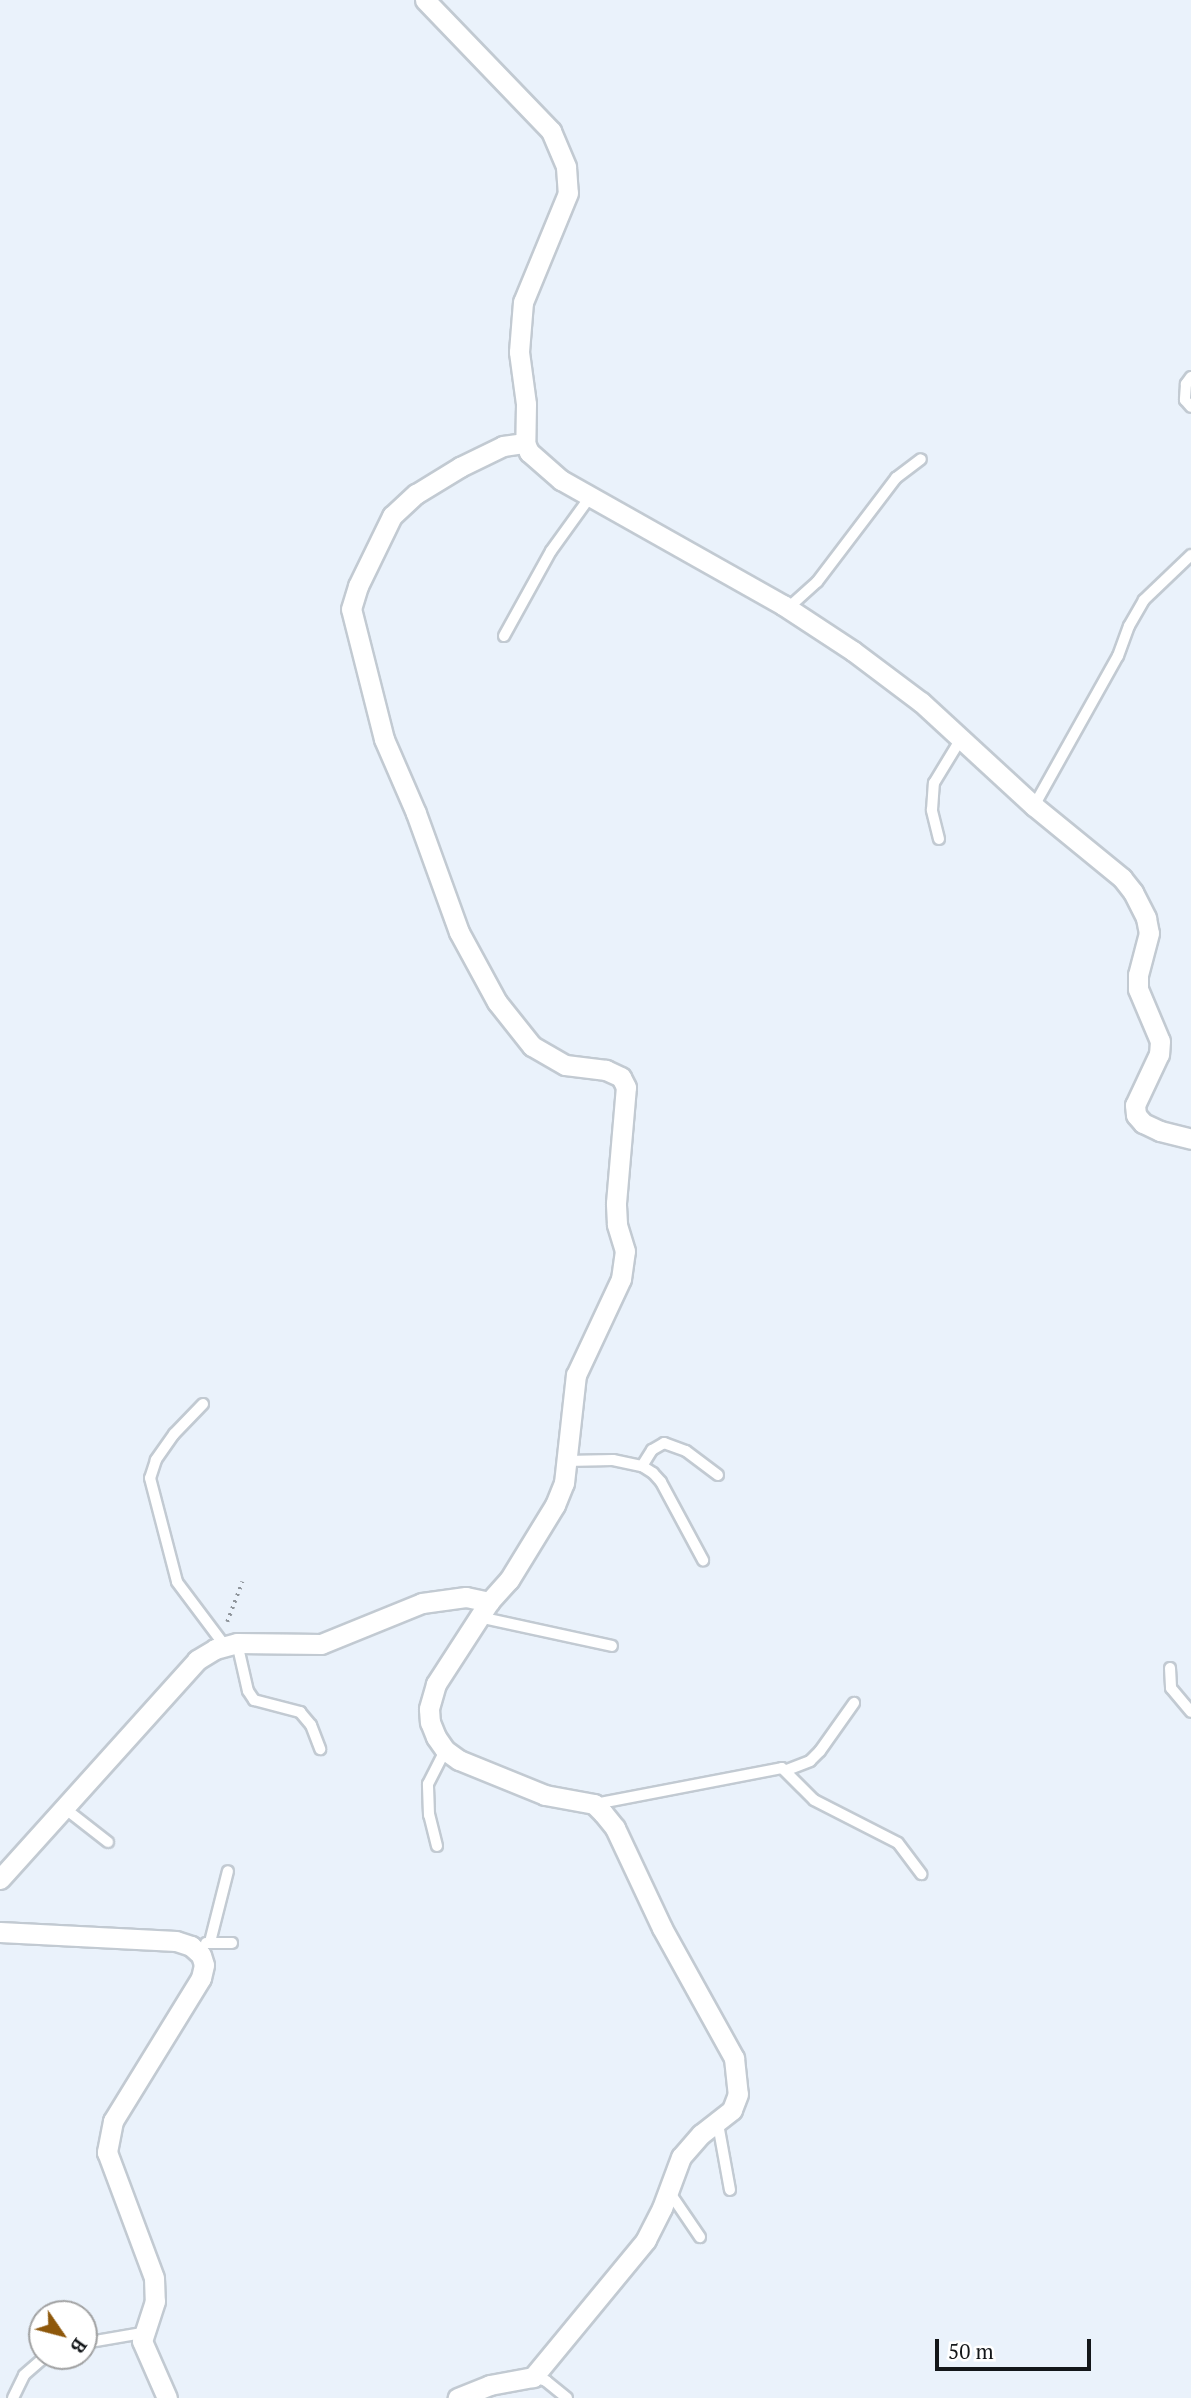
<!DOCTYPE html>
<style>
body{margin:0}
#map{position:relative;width:1191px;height:2398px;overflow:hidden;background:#eaf2fb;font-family:"PT Serif",serif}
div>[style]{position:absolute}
.path>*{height:3.5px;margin-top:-1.75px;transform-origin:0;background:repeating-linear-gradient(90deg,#8f959b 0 2px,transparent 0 7px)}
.roads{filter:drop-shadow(2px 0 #c2cad2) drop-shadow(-2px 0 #c2cad2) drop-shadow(0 2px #c2cad2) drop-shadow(0 -2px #c2cad2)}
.service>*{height:10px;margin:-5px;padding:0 5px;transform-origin:5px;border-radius:5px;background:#fff}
.minor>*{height:19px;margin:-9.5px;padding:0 9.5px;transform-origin:9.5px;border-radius:9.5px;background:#fff}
span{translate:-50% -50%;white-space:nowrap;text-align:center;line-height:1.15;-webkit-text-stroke:6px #fff;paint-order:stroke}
.north{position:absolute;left:28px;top:2300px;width:70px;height:70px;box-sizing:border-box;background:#fff;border:2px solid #a1a2a3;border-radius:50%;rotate:125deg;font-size:19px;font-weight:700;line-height:28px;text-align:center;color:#131619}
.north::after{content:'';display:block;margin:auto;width:24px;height:32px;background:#8e580b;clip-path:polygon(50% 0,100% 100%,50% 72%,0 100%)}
.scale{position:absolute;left:935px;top:2339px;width:156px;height:32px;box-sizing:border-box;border:4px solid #131619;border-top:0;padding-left:9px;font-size:21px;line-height:24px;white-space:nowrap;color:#131619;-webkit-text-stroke:5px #fff;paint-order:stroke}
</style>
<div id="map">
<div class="path">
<div style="left:227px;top:1622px;width:43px;rotate:-69.4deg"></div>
</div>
<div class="roads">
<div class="service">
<div style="left:1191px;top:377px;width:9px;rotate:126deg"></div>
<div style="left:1186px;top:384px;width:16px;rotate:94deg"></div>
<div style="left:1185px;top:400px;width:9px;rotate:49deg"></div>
<div style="left:788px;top:608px;width:39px;rotate:-42deg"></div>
<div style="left:817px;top:582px;width:131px;rotate:-52.8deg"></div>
<div style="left:896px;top:478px;width:31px;rotate:-37deg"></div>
<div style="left:504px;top:636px;width:97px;rotate:-61.1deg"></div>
<div style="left:551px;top:551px;width:67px;rotate:-54.2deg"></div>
<div style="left:1034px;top:806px;width:172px;rotate:-60.8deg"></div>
<div style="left:1118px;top:656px;width:32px;rotate:-70deg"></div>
<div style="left:1129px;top:626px;width:30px;rotate:-60deg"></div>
<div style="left:1144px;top:600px;width:65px;rotate:-43.8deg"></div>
<div style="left:939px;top:839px;width:30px;rotate:-104deg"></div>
<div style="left:932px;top:810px;width:27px;rotate:-86deg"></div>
<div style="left:934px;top:783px;width:54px;rotate:-58.7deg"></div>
<div style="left:203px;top:1404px;width:42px;rotate:134deg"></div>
<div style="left:174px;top:1434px;width:32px;rotate:125deg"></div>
<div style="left:156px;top:1460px;width:19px;rotate:108deg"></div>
<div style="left:150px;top:1478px;width:107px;rotate:75.4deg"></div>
<div style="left:177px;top:1582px;width:80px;rotate:53.1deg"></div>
<div style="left:566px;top:1461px;width:47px;rotate:-1.2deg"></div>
<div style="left:613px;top:1460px;width:30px;rotate:12deg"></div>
<div style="left:642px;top:1466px;width:13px;rotate:32deg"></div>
<div style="left:653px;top:1473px;width:12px;rotate:48deg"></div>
<div style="left:661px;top:1482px;width:89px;rotate:61.7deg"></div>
<div style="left:642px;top:1466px;width:19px;rotate:-58deg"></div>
<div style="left:652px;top:1450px;width:14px;rotate:-30deg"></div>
<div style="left:664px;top:1443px;width:23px;rotate:20deg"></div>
<div style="left:686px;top:1451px;width:40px;rotate:37deg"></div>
<div style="left:479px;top:1617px;width:136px;rotate:12.3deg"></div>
<div style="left:237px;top:1643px;width:49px;rotate:77.1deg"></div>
<div style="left:248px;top:1691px;width:11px;rotate:56deg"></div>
<div style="left:254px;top:1700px;width:48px;rotate:14.6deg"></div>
<div style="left:300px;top:1712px;width:17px;rotate:50deg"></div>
<div style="left:311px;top:1725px;width:26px;rotate:69deg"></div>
<div style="left:1170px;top:1668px;width:20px;rotate:87deg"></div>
<div style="left:1171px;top:1688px;width:31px;rotate:50deg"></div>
<div style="left:787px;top:1770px;width:25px;rotate:-21deg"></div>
<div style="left:810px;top:1761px;width:14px;rotate:-45deg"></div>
<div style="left:820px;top:1751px;width:59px;rotate:-54.7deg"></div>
<div style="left:595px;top:1804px;width:190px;rotate:-10.9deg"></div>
<div style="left:782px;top:1768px;width:45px;rotate:45deg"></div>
<div style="left:814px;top:1800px;width:94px;rotate:27.1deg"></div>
<div style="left:898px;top:1843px;width:39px;rotate:53deg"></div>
<div style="left:63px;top:1807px;width:57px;rotate:37.9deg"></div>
<div style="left:437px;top:1846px;width:32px;rotate:-104deg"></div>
<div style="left:429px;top:1815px;width:31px;rotate:-92deg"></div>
<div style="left:428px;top:1784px;width:38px;rotate:-63deg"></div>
<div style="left:210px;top:1942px;width:73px;rotate:-75.8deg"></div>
<div style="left:206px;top:1943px;width:26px"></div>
<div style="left:718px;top:2124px;width:67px;rotate:79.7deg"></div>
<div style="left:668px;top:2190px;width:57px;rotate:55.8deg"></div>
<div style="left:84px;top:2343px;width:59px;rotate:-9.8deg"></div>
<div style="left:534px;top:2377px;width:13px;rotate:18deg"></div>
<div style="left:546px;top:2381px;width:27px;rotate:39deg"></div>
<div style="left:13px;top:2398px;width:25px;rotate:-64deg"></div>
<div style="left:24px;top:2375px;width:29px;rotate:-41deg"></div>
</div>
<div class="minor">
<div style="left:425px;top:0;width:182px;rotate:46.1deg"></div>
<div style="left:551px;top:131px;width:39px;rotate:67deg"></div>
<div style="left:566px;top:167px;width:26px;rotate:86deg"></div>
<div style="left:568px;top:193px;width:118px;rotate:112.4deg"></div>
<div style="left:523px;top:302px;width:50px;rotate:94.6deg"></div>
<div style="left:519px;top:352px;width:52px;rotate:82.3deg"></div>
<div style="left:526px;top:404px;width:39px;rotate:91deg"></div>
<div style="left:525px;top:443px;width:10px;rotate:66deg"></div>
<div style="left:529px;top:452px;width:43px;rotate:41.2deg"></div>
<div style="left:561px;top:480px;width:255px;rotate:29.4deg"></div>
<div style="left:783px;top:605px;width:84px;rotate:33.3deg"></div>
<div style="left:853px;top:651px;width:85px;rotate:36.9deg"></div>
<div style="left:921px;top:702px;width:154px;rotate:42.6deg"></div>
<div style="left:1034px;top:806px;width:114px;rotate:39.3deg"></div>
<div style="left:1122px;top:878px;width:18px;rotate:52deg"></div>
<div style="left:1133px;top:892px;width:29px;rotate:63deg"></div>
<div style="left:1146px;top:918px;width:15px;rotate:79deg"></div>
<div style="left:1149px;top:933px;width:43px;rotate:104.7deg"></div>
<div style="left:1138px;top:975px;width:14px;rotate:90deg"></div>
<div style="left:1138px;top:989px;width:56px;rotate:67.1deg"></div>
<div style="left:1160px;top:1041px;width:13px;rotate:94deg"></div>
<div style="left:1159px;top:1054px;width:56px;rotate:115.2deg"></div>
<div style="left:1135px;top:1105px;width:10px;rotate:84deg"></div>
<div style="left:1136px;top:1115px;width:11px;rotate:49deg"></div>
<div style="left:1143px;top:1123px;width:19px;rotate:25deg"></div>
<div style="left:1160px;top:1131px;width:32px;rotate:14deg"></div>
<div style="left:489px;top:1602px;width:30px;rotate:-48deg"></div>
<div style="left:509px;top:1580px;width:88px;rotate:-58.5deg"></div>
<div style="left:555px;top:1505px;width:24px;rotate:-68deg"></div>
<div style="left:564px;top:1483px;width:109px;rotate:-83.7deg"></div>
<div style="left:576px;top:1375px;width:106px;rotate:-64.9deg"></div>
<div style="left:621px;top:1279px;width:28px;rotate:-82deg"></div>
<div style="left:625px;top:1251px;width:28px;rotate:-107deg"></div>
<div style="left:617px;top:1224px;width:21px;rotate:-93deg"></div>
<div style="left:616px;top:1203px;width:116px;rotate:-85.1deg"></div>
<div style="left:626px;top:1087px;width:11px;rotate:-117deg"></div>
<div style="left:621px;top:1077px;width:17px;rotate:-155deg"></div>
<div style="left:606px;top:1070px;width:41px;rotate:-173deg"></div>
<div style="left:565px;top:1065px;width:38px;rotate:-150deg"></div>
<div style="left:532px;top:1046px;width:56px;rotate:-128.5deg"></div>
<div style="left:497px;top:1002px;width:80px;rotate:-118.5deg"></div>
<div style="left:459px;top:932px;width:127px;rotate:-109.9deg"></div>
<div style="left:416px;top:813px;width:81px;rotate:-113.4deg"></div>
<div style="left:384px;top:739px;width:134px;rotate:-104.2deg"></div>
<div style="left:351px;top:609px;width:24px;rotate:-73deg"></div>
<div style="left:358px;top:586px;width:78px;rotate:-64.1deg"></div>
<div style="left:392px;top:516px;width:33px;rotate:-43deg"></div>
<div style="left:416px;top:494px;width:52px;rotate:-31.5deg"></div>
<div style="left:460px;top:467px;width:48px;rotate:-26deg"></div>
<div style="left:503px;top:446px;width:22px;rotate:-8deg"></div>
<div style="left:0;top:1879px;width:295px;rotate:-48deg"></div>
<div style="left:197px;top:1660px;width:21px;rotate:-31deg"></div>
<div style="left:215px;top:1649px;width:23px;rotate:-15deg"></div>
<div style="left:237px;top:1643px;width:84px;rotate:0.7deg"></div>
<div style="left:321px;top:1644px;width:109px;rotate:-22.1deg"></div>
<div style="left:422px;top:1603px;width:44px;rotate:-7.8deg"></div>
<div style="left:466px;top:1597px;width:24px;rotate:12deg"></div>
<div style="left:489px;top:1602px;width:98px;rotate:122.9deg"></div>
<div style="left:436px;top:1684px;width:26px;rotate:106deg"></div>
<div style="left:429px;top:1709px;width:13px;rotate:86deg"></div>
<div style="left:430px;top:1722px;width:16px;rotate:68deg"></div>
<div style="left:436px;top:1737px;width:16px;rotate:55deg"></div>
<div style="left:445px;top:1750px;width:17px;rotate:36deg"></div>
<div style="left:459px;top:1760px;width:93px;rotate:22.1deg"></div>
<div style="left:545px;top:1795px;width:50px;rotate:10.4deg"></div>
<div style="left:594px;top:1804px;width:13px;rotate:45deg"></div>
<div style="left:603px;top:1813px;width:19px;rotate:51deg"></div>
<div style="left:615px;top:1828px;width:110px;rotate:64.8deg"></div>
<div style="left:662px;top:1928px;width:149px;rotate:61deg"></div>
<div style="left:734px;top:2058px;width:36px;rotate:84deg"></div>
<div style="left:738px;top:2094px;width:17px;rotate:111deg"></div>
<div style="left:732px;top:2110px;width:39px;rotate:142deg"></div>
<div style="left:701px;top:2134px;width:30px;rotate:131deg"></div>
<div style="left:681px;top:2157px;width:54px;rotate:110.4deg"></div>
<div style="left:662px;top:2208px;width:36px;rotate:117deg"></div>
<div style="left:646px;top:2240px;width:178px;rotate:129.5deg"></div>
<div style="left:533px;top:2377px;width:44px;rotate:169.5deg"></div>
<div style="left:490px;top:2385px;width:35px;rotate:158deg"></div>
<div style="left:0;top:1932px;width:176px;rotate:2.9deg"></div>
<div style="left:176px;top:1941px;width:16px;rotate:18deg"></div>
<div style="left:191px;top:1946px;width:13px;rotate:42deg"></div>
<div style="left:201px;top:1955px;width:10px;rotate:73deg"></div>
<div style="left:204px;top:1965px;width:13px;rotate:103deg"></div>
<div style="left:201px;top:1978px;width:168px;rotate:121.6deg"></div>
<div style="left:113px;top:2121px;width:32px;rotate:101deg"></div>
<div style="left:107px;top:2152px;width:134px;rotate:69.5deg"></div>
<div style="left:154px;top:2278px;width:23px;rotate:88deg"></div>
<div style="left:155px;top:2301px;width:42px;rotate:108deg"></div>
<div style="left:142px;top:2341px;width:62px;rotate:66.3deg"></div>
</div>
</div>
<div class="north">B</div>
<div class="scale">50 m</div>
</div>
